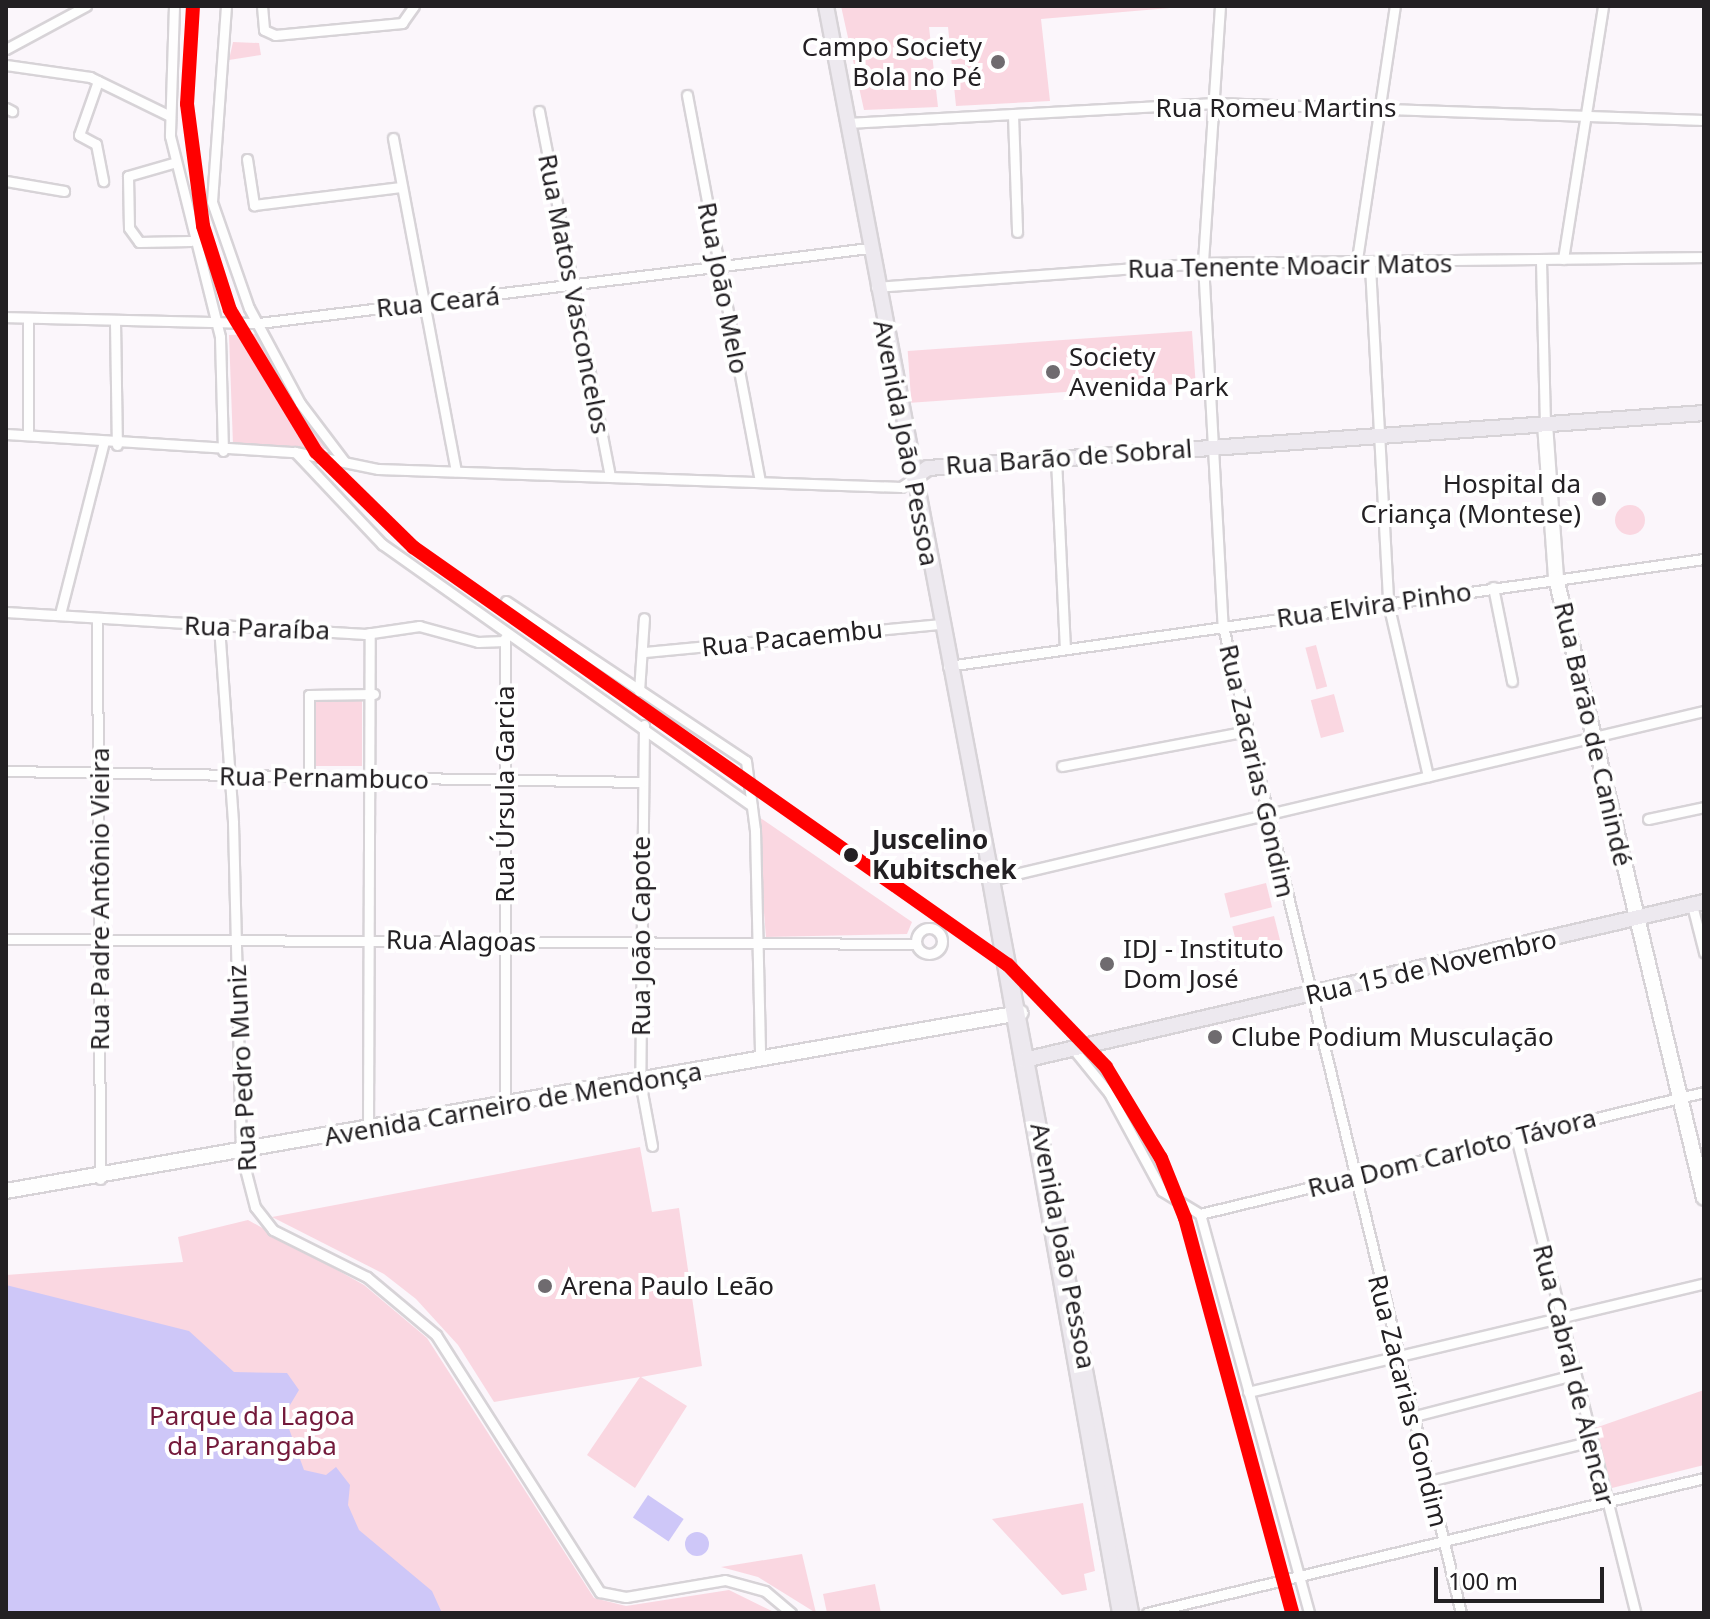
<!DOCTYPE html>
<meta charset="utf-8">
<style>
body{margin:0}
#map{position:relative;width:1710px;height:1619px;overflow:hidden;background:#fbf6fb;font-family:"Noto Sans",sans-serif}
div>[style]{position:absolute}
.green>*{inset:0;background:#fad7e1;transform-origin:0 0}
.round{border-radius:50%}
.water>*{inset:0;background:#cec7f8;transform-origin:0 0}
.roads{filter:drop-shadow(2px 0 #d7d3d7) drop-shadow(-2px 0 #d7d3d7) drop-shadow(0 2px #d7d3d7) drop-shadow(0 -2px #d7d3d7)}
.minor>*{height:9px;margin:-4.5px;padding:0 4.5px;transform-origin:4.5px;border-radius:4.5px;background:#fefefe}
.minor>.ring{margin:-4.5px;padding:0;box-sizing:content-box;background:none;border:9px solid #fefefe;border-radius:50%}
.secondary>*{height:14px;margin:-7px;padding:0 7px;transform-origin:7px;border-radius:7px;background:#fefefe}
.primary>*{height:14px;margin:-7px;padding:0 7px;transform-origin:7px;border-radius:7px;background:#ede9ef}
.metro-1>*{height:14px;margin:-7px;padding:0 7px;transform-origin:7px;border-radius:7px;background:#f00}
.dots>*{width:22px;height:22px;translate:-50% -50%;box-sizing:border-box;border:4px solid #fff;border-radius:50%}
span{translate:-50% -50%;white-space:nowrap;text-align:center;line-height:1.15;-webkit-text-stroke:8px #fff;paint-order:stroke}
.poi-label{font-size:26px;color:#232023}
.right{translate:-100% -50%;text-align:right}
.left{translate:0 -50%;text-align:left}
.street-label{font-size:26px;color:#232023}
.stop-label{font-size:26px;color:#232023;font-weight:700}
.park-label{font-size:26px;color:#741a3b}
.frame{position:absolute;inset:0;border:8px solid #232023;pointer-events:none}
.scale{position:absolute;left:1434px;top:1567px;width:170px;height:36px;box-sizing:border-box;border:4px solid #232023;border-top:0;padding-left:10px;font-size:24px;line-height:28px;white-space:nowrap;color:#232023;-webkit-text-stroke:6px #fff;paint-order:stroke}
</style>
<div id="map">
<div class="green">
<div style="clip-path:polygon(841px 6px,1193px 6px,1041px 19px,1050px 101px,956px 106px,948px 27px,929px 27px,938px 107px,864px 110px)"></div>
<div style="clip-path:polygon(233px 42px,259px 43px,261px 55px,229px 60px)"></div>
<div style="left:1192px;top:331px;width:52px;height:285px;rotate:86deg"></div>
<div style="clip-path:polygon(259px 334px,304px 417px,327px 449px,233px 445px,229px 335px)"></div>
<div class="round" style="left:1615px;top:505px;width:30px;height:30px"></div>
<div style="left:1316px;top:645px;width:43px;height:11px;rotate:75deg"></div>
<div style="left:1334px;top:694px;width:39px;height:24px;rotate:75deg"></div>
<div style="left:362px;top:697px;width:69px;height:48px;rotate:90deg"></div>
<div style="clip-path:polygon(756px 815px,912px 922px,907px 934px,766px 937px)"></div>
<div style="left:1266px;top:883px;width:25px;height:43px;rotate:76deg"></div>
<div style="left:1274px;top:916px;width:25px;height:43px;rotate:76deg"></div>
<div style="clip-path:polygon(640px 1147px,652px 1212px,679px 1208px,702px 1366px,641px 1377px,687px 1406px,635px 1488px,587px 1455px,640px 1377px,494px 1402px,458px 1345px,416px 1299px,384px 1274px,272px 1217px)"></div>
<div style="clip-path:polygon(248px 1220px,364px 1285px,427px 1338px,594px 1598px,626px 1606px,729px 1590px,776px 1613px,6px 1613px,6px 1275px,183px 1262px,178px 1237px)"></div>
<div style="clip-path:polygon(1704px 1390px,1704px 1465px,1612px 1488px,1595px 1428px)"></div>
<div style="clip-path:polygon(1083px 1503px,1095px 1571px,1084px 1574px,1087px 1590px,1062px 1595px,992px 1519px)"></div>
<div style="clip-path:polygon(802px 1554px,816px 1613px,758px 1577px,721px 1567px)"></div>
<div style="clip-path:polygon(875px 1584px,881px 1613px,827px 1613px,823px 1594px)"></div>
</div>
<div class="water">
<div style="clip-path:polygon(6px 1285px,189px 1331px,234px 1372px,287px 1373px,299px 1390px,284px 1415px,304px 1470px,326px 1475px,336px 1467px,350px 1485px,348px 1505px,359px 1530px,432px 1591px,442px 1613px,6px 1613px)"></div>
<div style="left:648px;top:1495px;width:43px;height:27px;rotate:34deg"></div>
<div class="round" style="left:685px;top:1532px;width:24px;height:24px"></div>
</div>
<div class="roads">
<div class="minor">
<div style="left:174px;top:6px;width:130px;rotate:91.8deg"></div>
<div style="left:170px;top:136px;width:207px;rotate:76deg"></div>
<div style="left:220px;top:337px;width:114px;rotate:88.5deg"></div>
<div style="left:226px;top:6px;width:196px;rotate:94.1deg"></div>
<div style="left:212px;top:202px;width:112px;rotate:70.8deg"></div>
<div style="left:249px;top:308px;width:108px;rotate:61.8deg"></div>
<div style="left:300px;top:403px;width:73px;rotate:52.8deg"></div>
<div style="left:262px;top:6px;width:24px;rotate:85deg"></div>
<div style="left:264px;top:30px;width:12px;rotate:24deg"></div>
<div style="left:275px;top:35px;width:128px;rotate:-5.4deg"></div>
<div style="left:402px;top:23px;width:21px;rotate:-55deg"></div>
<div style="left:1220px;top:6px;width:258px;rotate:93.8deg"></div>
<div style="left:1203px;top:263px;width:365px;rotate:86.9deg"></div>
<div style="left:1223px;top:627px;width:1014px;rotate:76.43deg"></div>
<div style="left:6px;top:49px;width:91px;rotate:-28.3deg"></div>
<div style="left:6px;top:65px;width:85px;rotate:8.1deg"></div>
<div style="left:90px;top:77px;width:87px;rotate:26deg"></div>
<div style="left:98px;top:81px;width:57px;rotate:109.4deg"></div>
<div style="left:79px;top:135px;width:19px;rotate:28deg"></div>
<div style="left:96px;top:144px;width:38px;rotate:79deg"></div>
<div style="left:687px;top:95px;width:393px;rotate:79.3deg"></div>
<div style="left:6px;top:108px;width:7px;rotate:27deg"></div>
<div style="left:539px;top:111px;width:372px;rotate:79deg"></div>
<div style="left:1013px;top:115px;width:117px;rotate:88deg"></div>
<div style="left:847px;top:123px;width:369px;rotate:-3.1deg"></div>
<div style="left:1215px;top:103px;width:489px;rotate:2deg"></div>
<div style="left:393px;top:138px;width:339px;rotate:79.3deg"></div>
<div style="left:247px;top:159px;width:47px;rotate:81.3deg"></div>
<div style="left:254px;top:205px;width:148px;rotate:-7deg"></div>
<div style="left:173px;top:163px;width:47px;rotate:163.9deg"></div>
<div style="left:128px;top:176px;width:52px;rotate:88.9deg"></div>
<div style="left:129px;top:228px;width:17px;rotate:54deg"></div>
<div style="left:139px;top:242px;width:52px;rotate:-1.1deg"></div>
<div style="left:6px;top:181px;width:59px;rotate:9.8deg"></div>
<div style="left:1563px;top:259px;width:256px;rotate:-81deg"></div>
<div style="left:1541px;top:261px;width:163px;rotate:88.6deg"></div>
<div style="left:1356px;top:266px;width:263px;rotate:-81.5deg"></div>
<div style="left:1370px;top:266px;width:337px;rotate:86.9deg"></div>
<div style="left:1388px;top:603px;width:178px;rotate:77deg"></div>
<div style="left:876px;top:287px;width:328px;rotate:-4.2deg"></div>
<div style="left:1203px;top:263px;width:501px;rotate:-0.69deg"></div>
<div style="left:6px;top:317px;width:253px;rotate:1.4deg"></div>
<div style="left:259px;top:323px;width:615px;rotate:-7.01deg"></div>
<div style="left:115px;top:322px;width:123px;rotate:89.1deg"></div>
<div style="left:28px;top:433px;width:115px;rotate:-90deg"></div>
<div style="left:6px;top:434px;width:290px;rotate:3.6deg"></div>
<div style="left:295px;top:452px;width:85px;rotate:11.6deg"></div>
<div style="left:378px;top:469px;width:523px;rotate:1.97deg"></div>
<div style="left:901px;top:487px;width:16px;rotate:-35deg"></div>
<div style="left:295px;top:452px;width:127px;rotate:46.6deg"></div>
<div style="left:382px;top:544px;width:453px;rotate:35.3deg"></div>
<div style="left:1056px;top:459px;width:190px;rotate:87.3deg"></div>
<div style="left:1493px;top:587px;width:96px;rotate:78.6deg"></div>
<div style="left:506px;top:601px;width:288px;rotate:33.7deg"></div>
<div style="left:746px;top:761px;width:70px;rotate:82.6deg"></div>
<div style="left:755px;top:830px;width:229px;rotate:88.7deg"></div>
<div style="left:6px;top:612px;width:360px;rotate:3.5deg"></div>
<div style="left:365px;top:634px;width:55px;rotate:-8.4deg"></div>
<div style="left:419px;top:626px;width:61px;rotate:15.2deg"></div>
<div style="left:478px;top:642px;width:27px;rotate:-2deg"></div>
<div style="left:60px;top:614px;width:178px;rotate:-75.7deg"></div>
<div style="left:97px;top:619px;width:560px;rotate:89.69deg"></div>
<div style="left:219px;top:626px;width:197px;rotate:85.9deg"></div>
<div style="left:233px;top:823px;width:330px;rotate:88.6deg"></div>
<div style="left:241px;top:1153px;width:56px;rotate:75.5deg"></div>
<div style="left:255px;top:1207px;width:29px;rotate:52deg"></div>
<div style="left:273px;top:1230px;width:105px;rotate:26.6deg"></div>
<div style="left:367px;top:1277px;width:90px;rotate:40deg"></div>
<div style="left:436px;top:1335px;width:305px;rotate:57.5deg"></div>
<div style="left:600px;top:1592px;width:26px;rotate:11deg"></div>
<div style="left:626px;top:1597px;width:100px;rotate:-9.7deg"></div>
<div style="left:725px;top:1580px;width:41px;rotate:15.4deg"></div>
<div style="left:765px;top:1591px;width:34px;rotate:40deg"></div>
<div style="left:505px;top:638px;width:464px;rotate:90deg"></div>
<div style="left:644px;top:652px;width:297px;rotate:-5.4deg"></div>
<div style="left:948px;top:666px;width:764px;rotate:-8.06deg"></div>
<div style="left:639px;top:691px;width:73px;rotate:-86.1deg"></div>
<div style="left:644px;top:725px;width:356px;rotate:90.6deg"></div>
<div style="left:640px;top:1081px;width:66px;rotate:79.5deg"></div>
<div style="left:1062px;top:766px;width:189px;rotate:-10.7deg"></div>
<div style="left:6px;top:771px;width:636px;rotate:0.99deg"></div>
<div style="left:309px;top:778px;width:83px;rotate:-90deg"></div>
<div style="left:309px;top:695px;width:65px;rotate:-0.9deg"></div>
<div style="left:1648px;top:819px;width:57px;rotate:-12.1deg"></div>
<div style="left:990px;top:880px;width:734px;rotate:-13.32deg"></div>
<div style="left:1692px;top:905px;width:49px;rotate:75.7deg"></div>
<div class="ring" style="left:916px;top:928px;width:17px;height:17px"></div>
<div style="left:6px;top:939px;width:910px;rotate:0.31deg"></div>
<div style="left:1074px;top:1050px;width:55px;rotate:50.9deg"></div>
<div style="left:1109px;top:1093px;width:111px;rotate:61.6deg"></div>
<div style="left:1162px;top:1191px;width:44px;rotate:31.2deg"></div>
<div style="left:1200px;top:1214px;width:519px;rotate:-13.61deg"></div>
<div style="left:368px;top:1130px;width:497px;rotate:-89.8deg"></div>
<div style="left:1516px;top:1137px;width:491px;rotate:75.9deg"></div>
<div style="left:1200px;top:1214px;width:414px;rotate:74.7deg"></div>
<div style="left:1248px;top:1392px;width:469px;rotate:-13.4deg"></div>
<div style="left:1411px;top:1417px;width:167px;rotate:-14.5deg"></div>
<div style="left:1429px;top:1481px;width:164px;rotate:-13.8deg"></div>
<div style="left:1147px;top:1613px;width:573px;rotate:-13.62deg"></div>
</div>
<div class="secondary">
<div style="left:1545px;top:424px;width:154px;rotate:85.9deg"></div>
<div style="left:1556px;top:578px;width:637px;rotate:76.57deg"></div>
<div style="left:6px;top:1191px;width:1030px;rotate:-9.96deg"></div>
</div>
<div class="primary">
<div style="left:826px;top:6px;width:1636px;rotate:79.25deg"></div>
<div style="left:914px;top:478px;width:17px;rotate:-36deg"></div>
<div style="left:928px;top:468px;width:778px;rotate:-4.05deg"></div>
<div style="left:990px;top:880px;width:744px;rotate:79.94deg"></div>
<div style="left:1024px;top:1060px;width:698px;rotate:-13.08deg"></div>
</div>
</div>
<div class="metro-1">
<div style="left:193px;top:6px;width:98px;rotate:93.5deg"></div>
<div style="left:187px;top:104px;width:123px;rotate:82.5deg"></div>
<div style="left:203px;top:226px;width:88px;rotate:72.2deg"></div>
<div style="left:230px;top:310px;width:166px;rotate:58.8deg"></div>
<div style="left:316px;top:452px;width:136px;rotate:44.4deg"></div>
<div style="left:413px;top:547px;width:727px;rotate:35.09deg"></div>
<div style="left:1008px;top:965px;width:141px;rotate:46.1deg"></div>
<div style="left:1106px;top:1067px;width:106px;rotate:58.9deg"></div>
<div style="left:1161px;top:1158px;width:65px;rotate:68.2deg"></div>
<div style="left:1185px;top:1218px;width:409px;rotate:74.8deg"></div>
</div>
<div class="dots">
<div style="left:998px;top:62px;background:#6f6b6f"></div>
<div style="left:1053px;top:372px;background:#6f6b6f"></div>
<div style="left:1599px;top:499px;background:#6f6b6f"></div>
<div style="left:851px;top:855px;background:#232023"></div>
<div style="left:1107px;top:964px;background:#6f6b6f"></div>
<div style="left:1215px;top:1037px;background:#6f6b6f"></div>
<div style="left:545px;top:1286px;background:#6f6b6f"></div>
</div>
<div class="poi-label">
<span class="right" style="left:982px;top:62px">Campo Society<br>Bola no Pé</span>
<span class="left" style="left:1069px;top:372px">Society<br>Avenida Park</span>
<span class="right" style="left:1581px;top:499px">Hospital da<br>Criança (Montese)</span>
<span class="left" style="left:1123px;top:964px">IDJ - Instituto<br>Dom José</span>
<span class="left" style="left:1231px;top:1037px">Clube Podium Musculação</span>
<span class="left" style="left:561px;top:1286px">Arena Paulo Leão</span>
</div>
<div class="street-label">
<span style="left:1276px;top:108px">Rua Romeu Martins</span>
<span style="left:1290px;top:266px;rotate:-1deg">Rua Tenente Moacir Matos</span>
<span style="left:723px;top:288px;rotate:79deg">Rua João Melo</span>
<span style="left:574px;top:294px;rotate:79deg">Rua Matos Vasconcelos</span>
<span style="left:438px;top:302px;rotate:-6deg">Rua Ceará</span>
<span style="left:906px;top:443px;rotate:79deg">Avenida João Pessoa</span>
<span style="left:1069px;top:457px;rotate:-4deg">Rua Barão de Sobral</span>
<span style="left:1374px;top:605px;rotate:-8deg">Rua Elvira Pinho</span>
<span style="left:257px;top:628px;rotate:2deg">Rua Paraíba</span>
<span style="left:792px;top:638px;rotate:-6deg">Rua Pacaembu</span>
<span style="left:1593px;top:734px;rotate:77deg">Rua Barão de Canindé</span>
<span style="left:1257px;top:771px;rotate:77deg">Rua Zacarias Gondim</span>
<span style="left:324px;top:778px;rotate:1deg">Rua Pernambuco</span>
<span style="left:505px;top:794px;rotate:-90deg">Rua Úrsula Garcia</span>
<span style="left:100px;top:899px;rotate:-90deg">Rua Padre Antônio Vieira</span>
<span style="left:641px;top:936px;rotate:-90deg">Rua João Capote</span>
<span style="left:461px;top:941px;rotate:1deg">Rua Alagoas</span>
<span style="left:1431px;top:967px;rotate:-13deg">Rua 15 de Novembro</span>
<span style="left:242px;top:1068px;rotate:-93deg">Rua Pedro Muniz</span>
<span style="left:513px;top:1104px;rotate:-10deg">Avenida Carneiro de Mendonça</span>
<span style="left:1452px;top:1153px;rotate:-14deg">Rua Dom Carloto Távora</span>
<span style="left:1063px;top:1246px;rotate:79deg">Avenida João Pessoa</span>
<span style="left:1574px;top:1375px;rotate:76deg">Rua Cabral de Alencar</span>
<span style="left:1408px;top:1401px;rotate:76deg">Rua Zacarias Gondim</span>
</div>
<div class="stop-label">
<span class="left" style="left:872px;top:855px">Juscelino<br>Kubitschek</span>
</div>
<div class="park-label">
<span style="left:252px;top:1431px">Parque da Lagoa<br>da Parangaba</span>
</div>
<div class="frame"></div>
<div class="scale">100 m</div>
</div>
